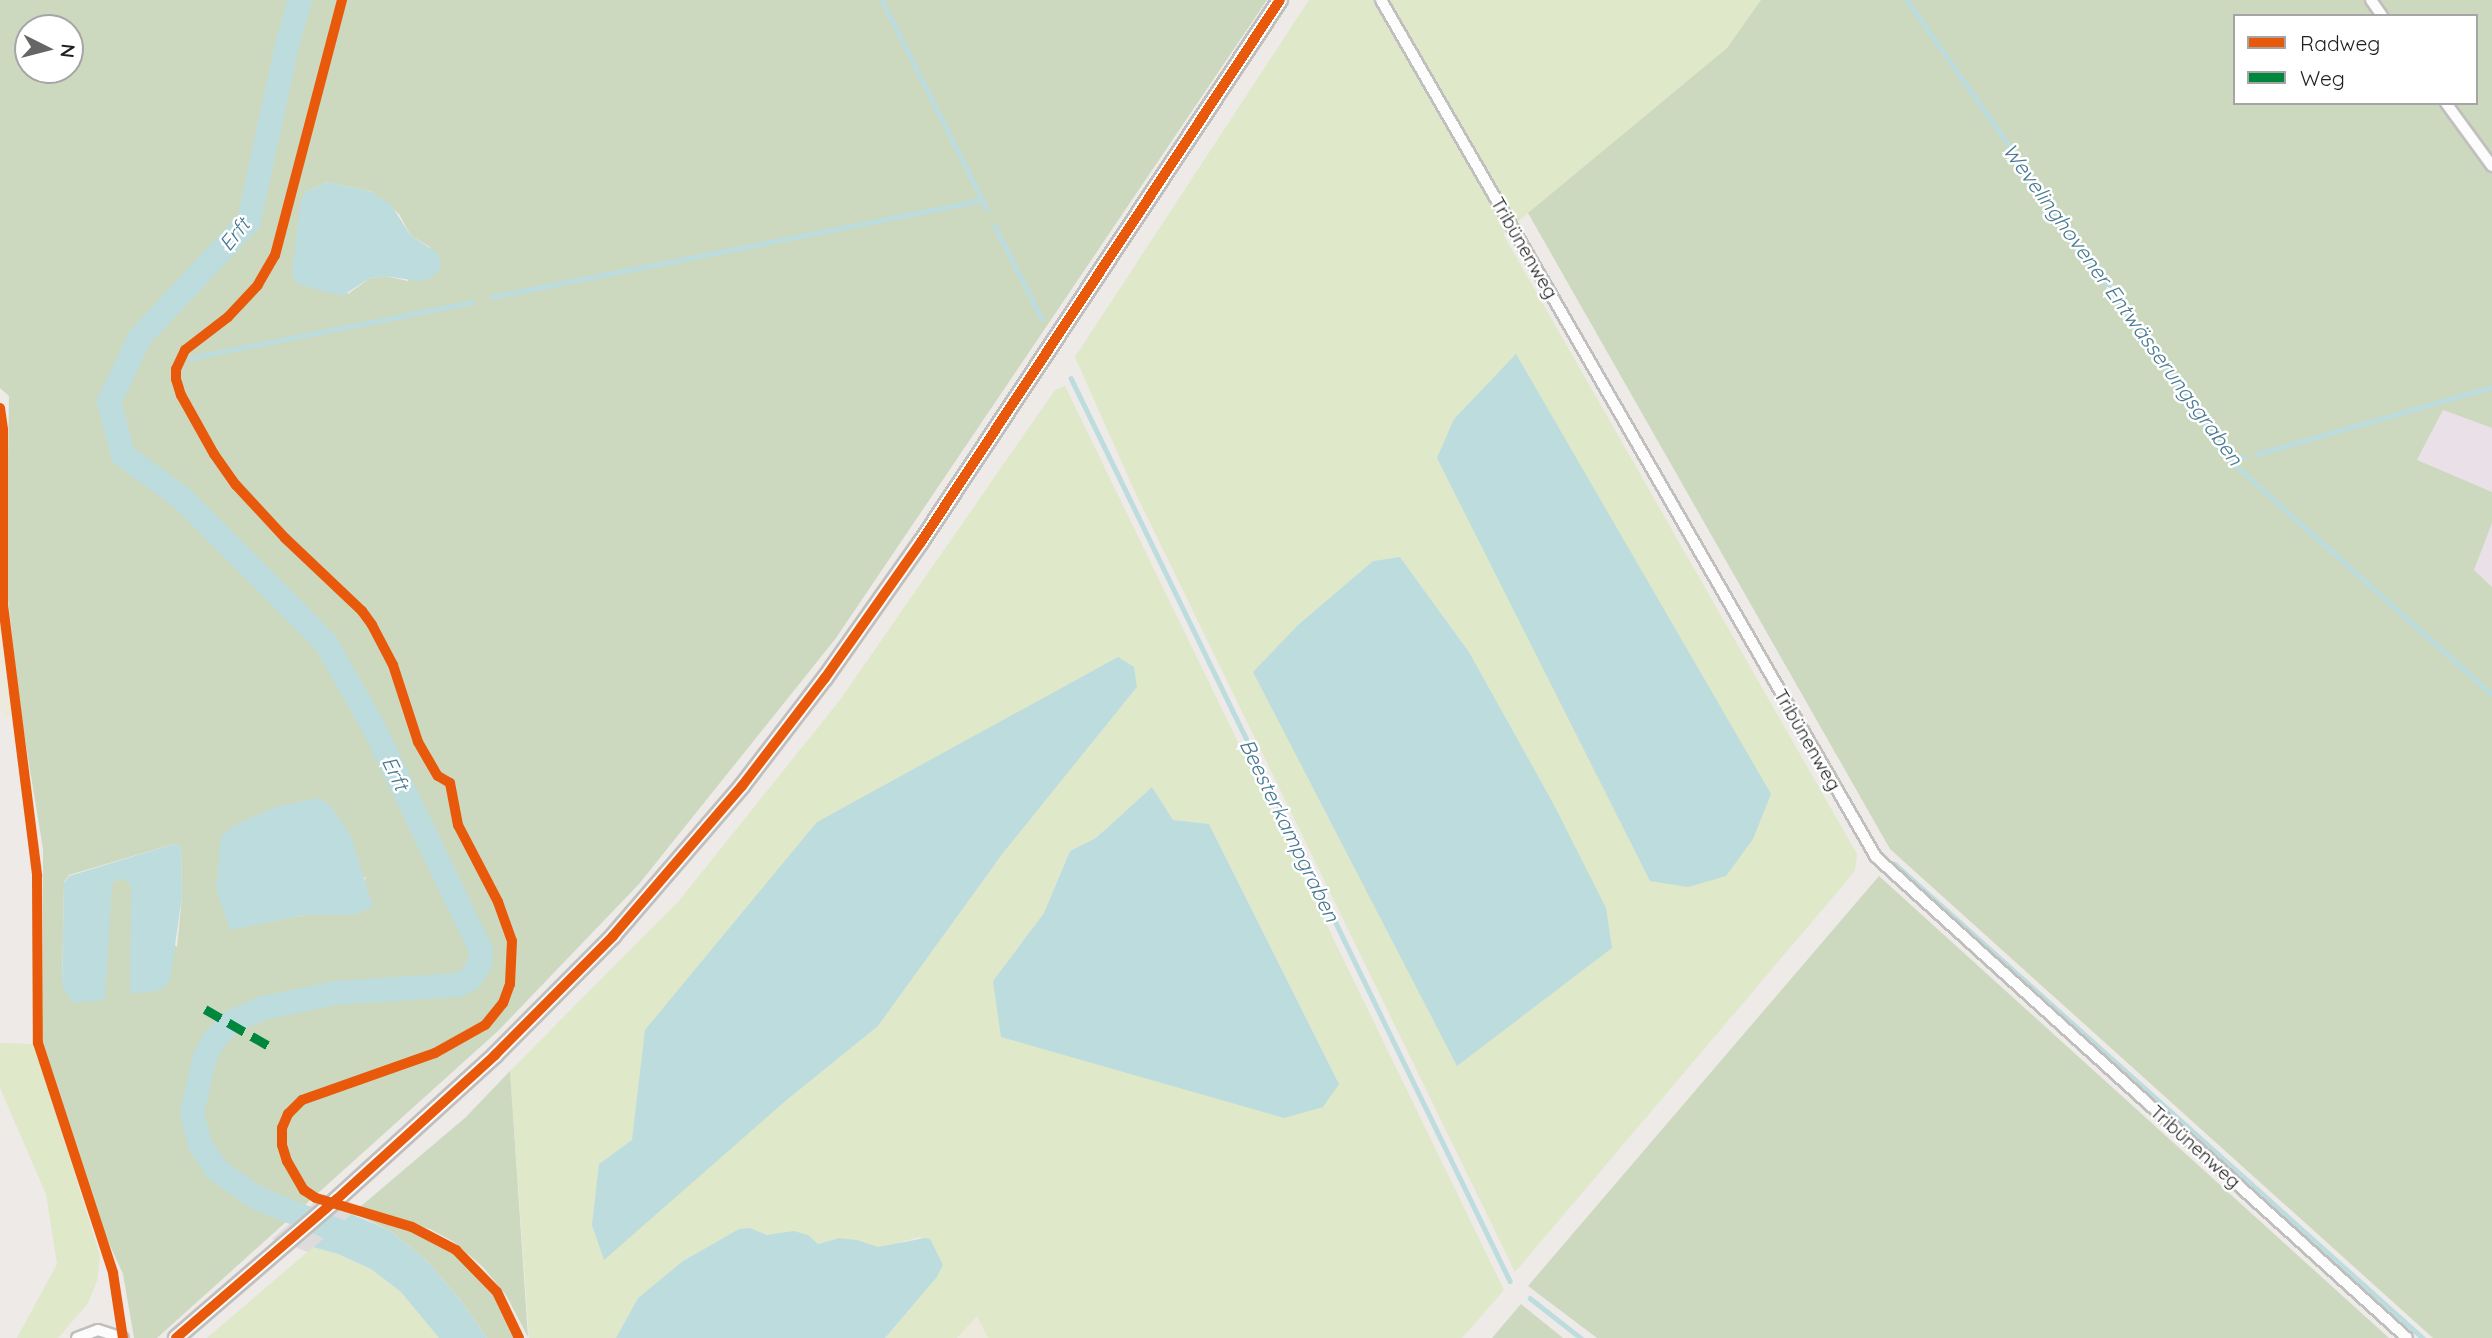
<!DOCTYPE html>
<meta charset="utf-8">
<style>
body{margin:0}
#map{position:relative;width:2492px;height:1338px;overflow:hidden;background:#edeae8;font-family:Quicksand,sans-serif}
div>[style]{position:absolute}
.industrial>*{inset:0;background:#eae0e7}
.farmland>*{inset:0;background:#eceadc}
.grass>*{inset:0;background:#dfe8c9}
.forest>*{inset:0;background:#cdd9bf}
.water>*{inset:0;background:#bddcde}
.pier>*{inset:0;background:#dddcdb}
.stream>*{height:4.5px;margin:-2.25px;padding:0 2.25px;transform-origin:2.25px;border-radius:2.25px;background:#bddcde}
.river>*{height:24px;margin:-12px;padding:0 12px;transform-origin:12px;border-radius:12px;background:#bddcde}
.roads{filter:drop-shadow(2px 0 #c0bfbe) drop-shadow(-2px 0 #c0bfbe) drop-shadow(0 2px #c0bfbe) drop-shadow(0 -2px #c0bfbe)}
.minor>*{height:10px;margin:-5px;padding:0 5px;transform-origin:5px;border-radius:5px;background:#fcfcfc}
.tertiary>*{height:14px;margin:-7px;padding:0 7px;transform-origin:7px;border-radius:7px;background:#fcfcfc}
.quiet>*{height:9px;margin-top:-4.5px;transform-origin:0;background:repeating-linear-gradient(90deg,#00873e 0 18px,transparent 0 27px)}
.cycleway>*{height:10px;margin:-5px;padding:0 5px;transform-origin:5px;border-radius:5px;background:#e8590c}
span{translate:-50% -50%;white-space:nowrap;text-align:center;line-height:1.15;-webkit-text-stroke:5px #fff;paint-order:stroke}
.street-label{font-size:19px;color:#1f1f1f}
.water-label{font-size:21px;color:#477991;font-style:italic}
.legend{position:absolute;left:2233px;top:14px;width:245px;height:91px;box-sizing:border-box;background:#fff;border:2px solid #a5a5a5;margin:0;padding:9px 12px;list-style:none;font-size:21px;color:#1f1f1f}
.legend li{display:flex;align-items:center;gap:14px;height:35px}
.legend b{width:35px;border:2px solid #a5a5a5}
.north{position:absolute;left:14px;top:14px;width:70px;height:70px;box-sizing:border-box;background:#fff;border:2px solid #a5a5a5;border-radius:50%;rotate:96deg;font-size:19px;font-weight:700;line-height:28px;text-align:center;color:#1f1f1f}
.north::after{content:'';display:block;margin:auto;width:24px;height:32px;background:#676665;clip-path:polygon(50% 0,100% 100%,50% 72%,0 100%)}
</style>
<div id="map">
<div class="industrial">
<div style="clip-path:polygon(2443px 410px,2492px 428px,2492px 492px,2417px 461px)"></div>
<div style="clip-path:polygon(2492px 523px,2492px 587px,2473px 570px)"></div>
</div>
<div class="farmland">
<div style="clip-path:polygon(0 612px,12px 715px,3px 716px,0 705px)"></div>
<div style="clip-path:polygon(977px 1316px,988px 1338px,958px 1338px)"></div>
</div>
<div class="grass">
<div style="clip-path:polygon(evenodd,1309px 0,1761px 0,1727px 48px,1503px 234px,1857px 854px,1855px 871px,1515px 1272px,1135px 492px,1075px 357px,1309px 0,1400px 557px,1469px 652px,1553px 803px,1612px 948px,1457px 1065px,1254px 672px,1298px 625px,1373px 561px,1400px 557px)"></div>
<div style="clip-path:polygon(evenodd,1065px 386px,1504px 1290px,1462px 1338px,988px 1338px,977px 1316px,957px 1338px,885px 1338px,937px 1277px,943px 1265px,920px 1237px,878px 1248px,857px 1240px,839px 1238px,817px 1244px,808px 1235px,767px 1235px,750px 1228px,739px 1229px,683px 1261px,638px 1298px,616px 1338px,529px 1338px,510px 1071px,678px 902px,840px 700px,1055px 390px,1065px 386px,1137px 687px,1003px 853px,878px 1026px,783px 1103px,599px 1164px,632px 1140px,749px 907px,817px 822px,927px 763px,1137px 687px,1065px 386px,1152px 787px,1173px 820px,1209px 824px,1339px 1084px,993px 981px,1044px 913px,1070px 851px,1096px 838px,1152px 787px)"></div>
<div style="clip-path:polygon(0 1043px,35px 1044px,100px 1256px,97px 1281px,88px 1303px,58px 1338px,17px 1338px,57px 1264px,46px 1194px,0 1088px)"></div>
<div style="clip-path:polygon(313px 1247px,338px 1254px,371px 1269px,401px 1292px,439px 1338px,207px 1338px)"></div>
</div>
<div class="forest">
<div style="clip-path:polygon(evenodd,0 0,1267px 0,836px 638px,639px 884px,498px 1031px,157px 1338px,134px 1338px,123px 1274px,102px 1228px,43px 1045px,43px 849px,21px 715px,6px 582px,9px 396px,0 388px,0 0,28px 28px,70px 28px,70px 70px,28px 70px,28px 28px,0 0,328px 182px,372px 192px,399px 214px,411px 236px,430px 247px,408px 281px,385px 276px,370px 278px,348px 294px,305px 192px,328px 182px,0 0,174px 844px,181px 846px,182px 897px,177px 947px,131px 904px,131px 884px,122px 877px,112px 883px,62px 986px,64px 882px,69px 875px,174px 844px,0 0,366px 877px,353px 915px,305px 915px,231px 929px,366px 877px)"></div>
<div style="clip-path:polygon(evenodd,1761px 0,2492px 0,2492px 428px,2443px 410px,2417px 460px,2492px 492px,2492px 523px,2474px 570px,2492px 587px,2492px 1338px,2433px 1338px,1890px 849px,1528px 213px,1727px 48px,1761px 0,2235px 16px,2476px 16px,2476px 103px,2235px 103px,2235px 16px)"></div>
<div style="clip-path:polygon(1879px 876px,2389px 1338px,1597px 1338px,1528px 1286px)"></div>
<div style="clip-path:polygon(510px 1071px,528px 1337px,506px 1295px,483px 1267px,454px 1242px,430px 1229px,360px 1207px,466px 1117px)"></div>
<div style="clip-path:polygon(353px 1213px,391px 1223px,439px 1243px,464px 1261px,498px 1300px,516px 1338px,487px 1338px,458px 1297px,425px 1259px,389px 1230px)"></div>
<div style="clip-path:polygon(1521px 1304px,1563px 1338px,1492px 1338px)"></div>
</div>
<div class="water">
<div style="clip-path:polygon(328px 182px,372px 192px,391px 205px,411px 236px,438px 253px,441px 264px,438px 272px,428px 280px,418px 281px,385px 276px,370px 278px,342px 296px,297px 284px,292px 275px,300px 204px,305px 192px)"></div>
<div style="clip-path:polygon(1516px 354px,1771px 794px,1753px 839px,1726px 876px,1688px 887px,1650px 881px,1437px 458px,1454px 419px)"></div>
<div style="clip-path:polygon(1400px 557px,1469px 652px,1553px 803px,1606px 908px,1612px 948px,1457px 1066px,1253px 672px,1298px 625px,1373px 561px)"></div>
<div style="clip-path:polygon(1118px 657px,1134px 667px,1137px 687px,1003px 853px,878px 1026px,783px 1103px,604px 1260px,592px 1225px,599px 1164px,632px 1140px,645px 1030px,817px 822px)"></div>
<div style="clip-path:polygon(1152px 787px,1173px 820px,1209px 824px,1339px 1084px,1323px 1107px,1284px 1118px,1001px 1037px,993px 981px,1044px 913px,1070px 851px,1096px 838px)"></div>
<div style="clip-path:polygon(318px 798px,331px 806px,351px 836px,373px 907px,353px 915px,305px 915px,230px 930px,216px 888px,221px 837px,233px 826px,275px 807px)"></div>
<div style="clip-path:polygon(174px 844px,181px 846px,182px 897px,170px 980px,162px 990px,130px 994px,131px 884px,122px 878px,112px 883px,105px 1000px,73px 1003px,62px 986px,64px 883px,69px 876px)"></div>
<div style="clip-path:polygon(351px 1214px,389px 1230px,425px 1259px,458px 1297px,487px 1338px,439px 1338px,401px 1292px,371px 1269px,338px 1254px,313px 1247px)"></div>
<div style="clip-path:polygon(750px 1228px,767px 1235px,794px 1231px,808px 1235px,818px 1244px,839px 1238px,857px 1240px,878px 1247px,925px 1238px,930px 1239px,943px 1265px,937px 1277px,885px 1338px,616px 1338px,638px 1298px,683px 1261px,739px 1229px)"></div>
</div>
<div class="pier">
<div style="clip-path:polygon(324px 1194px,360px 1207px,308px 1252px,272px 1239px)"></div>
</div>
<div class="stream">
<div style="left:882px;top:0;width:234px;rotate:63.3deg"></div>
<div style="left:1907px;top:0;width:563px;rotate:54.9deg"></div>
<div style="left:2231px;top:461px;width:350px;rotate:41.8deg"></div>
<div style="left:995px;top:226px;width:104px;rotate:63.2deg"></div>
<div style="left:492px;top:297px;width:500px;rotate:-11.18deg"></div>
<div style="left:190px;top:358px;width:288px;rotate:-11.2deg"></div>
<div style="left:1071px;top:378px;width:1004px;rotate:64.07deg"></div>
<div style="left:2257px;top:454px;width:244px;rotate:-15.9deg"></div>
<div style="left:2232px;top:461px;width:13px;rotate:-18deg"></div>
<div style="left:1895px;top:864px;width:710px;rotate:41.92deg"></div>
<div style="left:1530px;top:1298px;width:65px;rotate:38.1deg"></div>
</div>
<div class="river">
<div style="left:300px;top:0;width:47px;rotate:106.1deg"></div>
<div style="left:287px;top:45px;width:180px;rotate:102.2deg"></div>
<div style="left:249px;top:221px;width:159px;rotate:133.2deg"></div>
<div style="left:140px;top:337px;width:72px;rotate:115.5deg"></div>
<div style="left:109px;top:402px;width:55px;rotate:75.2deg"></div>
<div style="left:123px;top:455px;width:73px;rotate:36.1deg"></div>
<div style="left:182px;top:498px;width:204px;rotate:45.2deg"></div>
<div style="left:326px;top:643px;width:95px;rotate:60.5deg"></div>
<div style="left:373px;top:726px;width:249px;rotate:64.3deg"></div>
<div style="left:481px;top:950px;width:14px;rotate:94deg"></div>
<div style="left:480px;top:964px;width:18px;rotate:124deg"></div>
<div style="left:470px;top:979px;width:13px;rotate:153deg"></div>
<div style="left:458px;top:985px;width:122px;rotate:176.2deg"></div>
<div style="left:336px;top:993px;width:75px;rotate:168.4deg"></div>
<div style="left:263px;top:1008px;width:35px;rotate:156deg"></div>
<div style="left:231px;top:1022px;width:25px;rotate:133deg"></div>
<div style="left:214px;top:1040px;width:21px;rotate:118deg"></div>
<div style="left:204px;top:1059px;width:56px;rotate:102.3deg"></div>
<div style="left:192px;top:1114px;width:31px;rotate:75deg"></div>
<div style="left:200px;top:1144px;width:30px;rotate:57deg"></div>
<div style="left:216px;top:1169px;width:48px;rotate:35.7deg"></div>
<div style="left:255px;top:1197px;width:119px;rotate:22.2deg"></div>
</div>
<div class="roads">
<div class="minor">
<div style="left:1381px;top:0;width:990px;rotate:59.99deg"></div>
<div style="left:1876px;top:857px;width:716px;rotate:42.17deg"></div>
<div style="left:2371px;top:0;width:19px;rotate:55deg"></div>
<div style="left:2446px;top:103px;width:78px;rotate:53.9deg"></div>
<div style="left:77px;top:1338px;width:22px;rotate:-21deg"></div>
<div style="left:98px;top:1330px;width:26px;rotate:18deg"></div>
</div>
<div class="tertiary">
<div style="left:176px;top:1338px;width:213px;rotate:-40.8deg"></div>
<div style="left:337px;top:1199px;width:214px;rotate:-42.3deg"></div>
<div style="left:495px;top:1055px;width:168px;rotate:-45.2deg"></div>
<div style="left:613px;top:936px;width:198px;rotate:-49.3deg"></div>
<div style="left:742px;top:786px;width:136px;rotate:-52.5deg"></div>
<div style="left:825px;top:678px;width:166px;rotate:-54.8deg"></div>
<div style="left:921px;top:542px;width:650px;rotate:-56.48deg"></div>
</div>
</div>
<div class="quiet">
<div style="left:205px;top:1009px;width:74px;rotate:30deg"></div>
</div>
<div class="cycleway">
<div style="left:342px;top:0;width:264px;rotate:104.7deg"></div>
<div style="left:275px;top:255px;width:34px;rotate:120deg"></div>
<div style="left:258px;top:285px;width:44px;rotate:133.2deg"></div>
<div style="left:228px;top:317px;width:54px;rotate:142.5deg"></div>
<div style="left:185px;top:350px;width:21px;rotate:115deg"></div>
<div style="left:176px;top:369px;width:10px;rotate:90deg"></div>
<div style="left:176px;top:379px;width:17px;rotate:73deg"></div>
<div style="left:181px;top:395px;width:68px;rotate:60.8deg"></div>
<div style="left:214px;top:454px;width:38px;rotate:55deg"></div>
<div style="left:236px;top:485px;width:72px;rotate:47.2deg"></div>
<div style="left:285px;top:538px;width:106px;rotate:43.5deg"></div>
<div style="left:362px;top:611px;width:17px;rotate:54deg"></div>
<div style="left:372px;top:625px;width:45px;rotate:62.3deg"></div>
<div style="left:393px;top:665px;width:81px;rotate:72deg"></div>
<div style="left:418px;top:742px;width:39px;rotate:60deg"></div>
<div style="left:438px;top:776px;width:14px;rotate:30deg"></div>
<div style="left:450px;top:783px;width:43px;rotate:79.2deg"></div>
<div style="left:458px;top:825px;width:87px;rotate:62.5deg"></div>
<div style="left:498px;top:902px;width:41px;rotate:70.3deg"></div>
<div style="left:512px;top:941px;width:43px;rotate:92.7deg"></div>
<div style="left:510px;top:984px;width:20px;rotate:110deg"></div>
<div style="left:503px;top:1003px;width:28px;rotate:129deg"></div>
<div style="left:485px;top:1025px;width:57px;rotate:150.8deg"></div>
<div style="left:435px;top:1053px;width:141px;rotate:160.5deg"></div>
<div style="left:302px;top:1100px;width:20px;rotate:135deg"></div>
<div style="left:288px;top:1114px;width:15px;rotate:113deg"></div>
<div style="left:282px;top:1128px;width:17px;rotate:90deg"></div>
<div style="left:282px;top:1145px;width:17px;rotate:73deg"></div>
<div style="left:287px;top:1161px;width:34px;rotate:60deg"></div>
<div style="left:304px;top:1190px;width:14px;rotate:34deg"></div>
<div style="left:316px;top:1198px;width:100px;rotate:16.8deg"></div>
<div style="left:412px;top:1227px;width:50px;rotate:27.6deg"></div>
<div style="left:456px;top:1250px;width:59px;rotate:45.7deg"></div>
<div style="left:497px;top:1292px;width:51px;rotate:64.4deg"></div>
<div style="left:0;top:408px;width:22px;rotate:82deg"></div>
<div style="left:3px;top:430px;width:175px;rotate:90deg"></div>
<div style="left:3px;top:605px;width:273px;rotate:82.8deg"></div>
<div style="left:37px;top:876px;width:167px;rotate:89.7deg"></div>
<div style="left:38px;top:1043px;width:242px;rotate:71.9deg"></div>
<div style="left:113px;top:1273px;width:66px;rotate:81.3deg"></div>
<div style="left:176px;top:1338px;width:213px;rotate:-40.8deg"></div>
<div style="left:337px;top:1199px;width:214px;rotate:-42.3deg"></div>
<div style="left:495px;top:1055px;width:168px;rotate:-45.2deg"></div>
<div style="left:613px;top:936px;width:198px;rotate:-49.3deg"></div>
<div style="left:742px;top:786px;width:136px;rotate:-52.5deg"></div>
<div style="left:825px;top:678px;width:166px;rotate:-54.8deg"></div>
<div style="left:921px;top:542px;width:650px;rotate:-56.48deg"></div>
</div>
<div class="street-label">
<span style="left:1524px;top:248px;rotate:60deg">Tribünenweg</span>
<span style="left:1807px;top:740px;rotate:60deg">Tribünenweg</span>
<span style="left:2195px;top:1147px;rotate:42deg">Tribünenweg</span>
</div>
<div class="water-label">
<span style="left:234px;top:234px;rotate:-51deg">Erft</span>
<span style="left:2123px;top:304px;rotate:54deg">Wevelinghovener Entwässerungsgraben</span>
<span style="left:396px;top:773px;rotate:64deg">Erft</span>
<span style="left:1290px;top:830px;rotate:64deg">Beesterkampgraben</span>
</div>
<ul class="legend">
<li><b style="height:9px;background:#e8590c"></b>Radweg</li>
<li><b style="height:9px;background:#00873e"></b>Weg</li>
</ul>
<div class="north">N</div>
</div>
